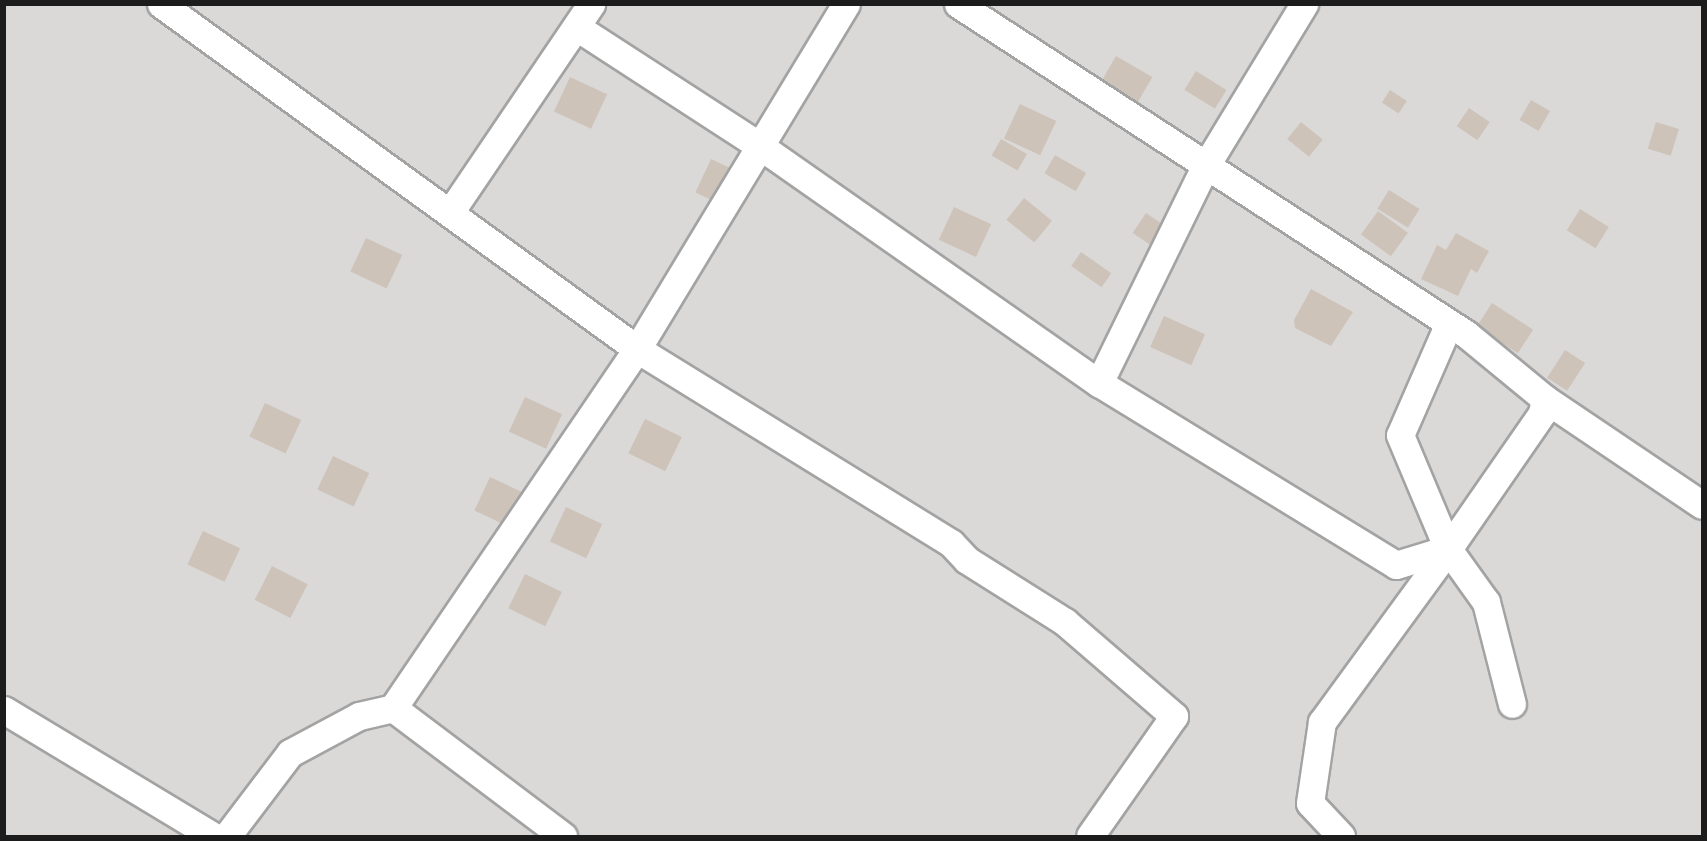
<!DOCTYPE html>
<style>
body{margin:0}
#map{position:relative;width:1707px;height:841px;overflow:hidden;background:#eeeae0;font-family:Manrope,sans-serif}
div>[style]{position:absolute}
.residential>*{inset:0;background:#dad9d8;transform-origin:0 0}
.building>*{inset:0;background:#cec3b9;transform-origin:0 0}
.roads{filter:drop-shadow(2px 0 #a3a3a3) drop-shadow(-2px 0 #a3a3a3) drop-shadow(0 2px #a3a3a3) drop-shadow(0 -2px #a3a3a3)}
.street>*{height:27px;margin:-13.5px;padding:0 13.5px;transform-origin:13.5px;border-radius:13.5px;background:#fff}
span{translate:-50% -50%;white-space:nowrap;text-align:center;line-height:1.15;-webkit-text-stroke:4.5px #fff;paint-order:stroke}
.frame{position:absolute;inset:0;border:6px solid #1c1c1c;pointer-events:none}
</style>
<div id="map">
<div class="residential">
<div style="left:5px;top:5px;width:1697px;height:831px"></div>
</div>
<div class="building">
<div style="left:1116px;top:56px;width:42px;height:29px;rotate:30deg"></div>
<div style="left:1196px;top:71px;width:36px;height:22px;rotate:32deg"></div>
<div style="left:570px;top:77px;width:41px;height:38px;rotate:25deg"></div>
<div style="left:1390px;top:90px;width:20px;height:15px;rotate:33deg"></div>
<div style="left:1531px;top:100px;width:22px;height:23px;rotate:30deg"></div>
<div style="left:1020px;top:104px;width:40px;height:38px;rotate:25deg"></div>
<div style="left:1469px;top:108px;width:25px;height:22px;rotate:34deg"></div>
<div style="left:1301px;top:122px;width:28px;height:22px;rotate:39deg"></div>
<div style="left:1656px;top:122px;width:24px;height:28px;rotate:17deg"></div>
<div style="left:1001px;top:139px;width:30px;height:19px;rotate:30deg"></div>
<div style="left:1055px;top:155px;width:36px;height:21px;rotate:30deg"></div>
<div style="left:711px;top:159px;width:40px;height:37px;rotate:25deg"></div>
<div style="left:1389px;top:190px;width:36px;height:22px;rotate:32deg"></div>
<div style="left:1024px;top:198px;width:36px;height:28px;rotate:39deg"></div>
<div style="left:954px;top:207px;width:41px;height:36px;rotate:25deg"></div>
<div style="left:1580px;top:209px;width:34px;height:25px;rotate:32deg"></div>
<div style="left:1378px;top:211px;width:37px;height:29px;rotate:36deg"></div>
<div style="left:1146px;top:213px;width:22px;height:24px;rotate:34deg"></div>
<div style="clip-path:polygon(1456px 233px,1489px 251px,1477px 273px,1471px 269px,1458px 296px,1421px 279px,1437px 245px,1446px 250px)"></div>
<div style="left:366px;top:238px;width:40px;height:37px;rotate:25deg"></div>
<div style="left:1081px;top:252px;width:37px;height:17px;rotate:35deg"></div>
<div style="clip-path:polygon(1311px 289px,1353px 312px,1331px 346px,1295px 328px,1294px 320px)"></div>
<div style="left:1492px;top:303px;width:49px;height:28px;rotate:33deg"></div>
<div style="left:1164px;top:316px;width:45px;height:34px;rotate:24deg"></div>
<div style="left:1565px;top:350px;width:24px;height:33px;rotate:33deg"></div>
<div style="left:525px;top:397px;width:41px;height:38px;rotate:25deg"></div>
<div style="left:265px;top:403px;width:40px;height:37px;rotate:25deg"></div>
<div style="left:645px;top:419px;width:41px;height:38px;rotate:26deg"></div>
<div style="left:333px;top:456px;width:40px;height:37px;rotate:25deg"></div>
<div style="left:490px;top:477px;width:40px;height:37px;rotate:25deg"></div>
<div style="left:566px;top:507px;width:40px;height:38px;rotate:25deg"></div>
<div style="left:203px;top:531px;width:41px;height:37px;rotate:25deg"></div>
<div style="left:272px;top:566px;width:40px;height:38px;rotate:27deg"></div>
<div style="left:525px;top:574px;width:41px;height:38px;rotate:26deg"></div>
</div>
<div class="roads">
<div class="street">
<div style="left:161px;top:4px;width:588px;rotate:35.93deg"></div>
<div style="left:637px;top:349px;width:369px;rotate:31.7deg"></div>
<div style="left:951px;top:543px;width:23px;rotate:47deg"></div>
<div style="left:967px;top:560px;width:116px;rotate:32.3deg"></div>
<div style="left:1065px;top:622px;width:144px;rotate:40.8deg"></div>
<div style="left:1174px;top:716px;width:146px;rotate:125deg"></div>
<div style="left:958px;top:4px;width:606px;rotate:33.01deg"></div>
<div style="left:1466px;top:334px;width:102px;rotate:39.4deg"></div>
<div style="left:1545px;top:399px;width:189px;rotate:34deg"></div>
<div style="left:578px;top:28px;width:217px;rotate:33deg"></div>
<div style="left:760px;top:146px;width:414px;rotate:35deg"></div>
<div style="left:1099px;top:383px;width:348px;rotate:31.5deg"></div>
<div style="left:1396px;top:565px;width:54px;rotate:-17.1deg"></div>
<div style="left:1448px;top:549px;width:165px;rotate:-55.3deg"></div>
<div style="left:1542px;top:413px;width:14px;rotate:-78deg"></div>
<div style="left:451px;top:211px;width:250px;rotate:-55.9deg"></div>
<div style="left:1449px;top:323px;width:122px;rotate:113.6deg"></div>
<div style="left:1400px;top:435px;width:124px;rotate:67.2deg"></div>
<div style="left:1448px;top:549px;width:65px;rotate:54.4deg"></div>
<div style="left:1486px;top:602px;width:105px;rotate:75.7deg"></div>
<div style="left:1099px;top:383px;width:241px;rotate:-63.9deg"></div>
<div style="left:1205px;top:167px;width:191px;rotate:-58.7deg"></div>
<div style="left:393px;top:708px;width:213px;rotate:37deg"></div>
<div style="left:4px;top:710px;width:244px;rotate:31.1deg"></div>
<div style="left:227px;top:836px;width:104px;rotate:-52.8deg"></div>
<div style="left:290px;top:753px;width:78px;rotate:-28.2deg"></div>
<div style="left:359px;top:716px;width:35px;rotate:-13deg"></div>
<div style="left:393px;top:708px;width:434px;rotate:-55.8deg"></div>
<div style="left:637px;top:349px;width:403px;rotate:-58.8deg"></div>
<div style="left:1341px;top:836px;width:45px;rotate:-133.2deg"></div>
<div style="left:1310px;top:803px;width:82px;rotate:-81.6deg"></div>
<div style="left:1322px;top:722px;width:214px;rotate:-53.9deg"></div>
</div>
</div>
<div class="frame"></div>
</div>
